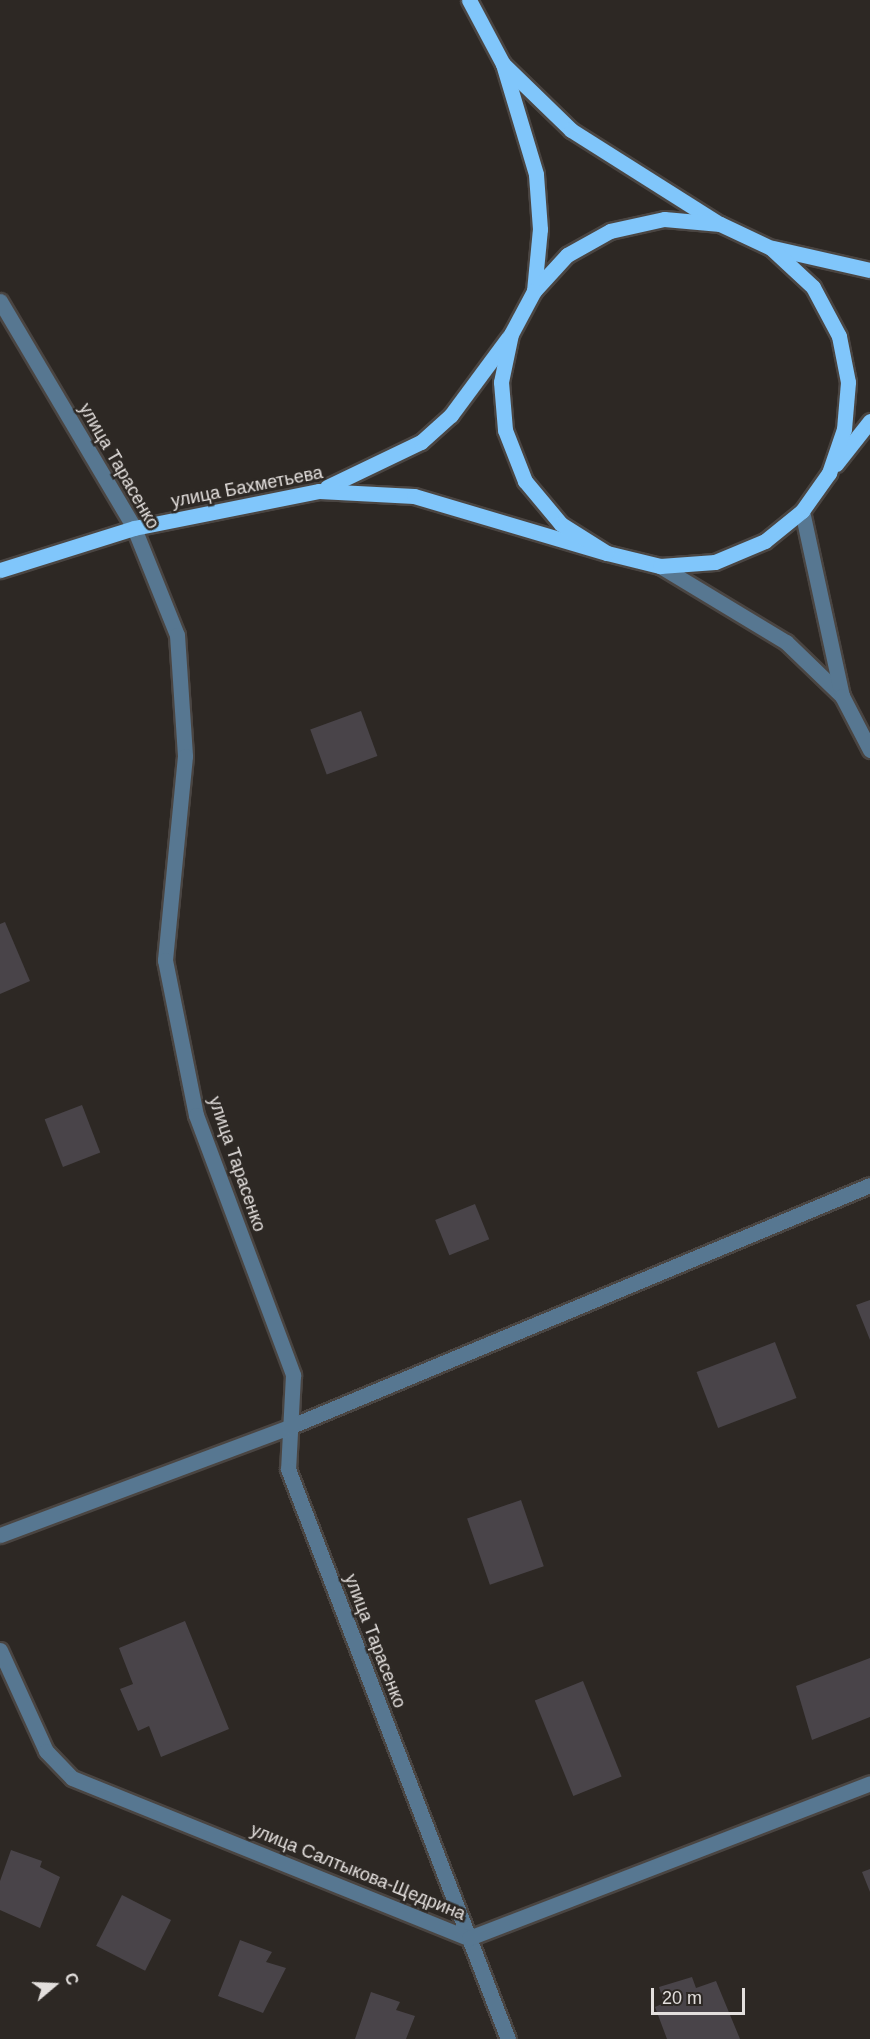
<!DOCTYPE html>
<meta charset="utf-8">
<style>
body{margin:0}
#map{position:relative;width:870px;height:2039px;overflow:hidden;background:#2d2824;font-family:Helvetica,sans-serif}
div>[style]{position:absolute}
.building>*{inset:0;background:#494449;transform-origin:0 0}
.roads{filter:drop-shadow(2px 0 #4a4542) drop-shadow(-2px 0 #4a4542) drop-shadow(0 2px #4a4542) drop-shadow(0 -2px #4a4542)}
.minor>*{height:15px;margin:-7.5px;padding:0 7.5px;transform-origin:7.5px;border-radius:7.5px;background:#577791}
.major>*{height:15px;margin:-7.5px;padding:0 7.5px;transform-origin:7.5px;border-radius:7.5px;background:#80c6fb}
span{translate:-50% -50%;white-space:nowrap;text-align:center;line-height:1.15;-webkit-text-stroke:5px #2d2824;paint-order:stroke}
.street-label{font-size:18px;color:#e3dfdd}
.north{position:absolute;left:24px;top:1955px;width:60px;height:60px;-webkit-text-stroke:4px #2d2824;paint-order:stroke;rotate:71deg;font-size:16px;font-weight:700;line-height:24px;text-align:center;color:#e3dfdd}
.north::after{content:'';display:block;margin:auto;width:21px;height:27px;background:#e3dfdd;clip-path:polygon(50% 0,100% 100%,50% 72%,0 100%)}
.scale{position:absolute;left:651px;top:1988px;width:94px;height:27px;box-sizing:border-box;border:3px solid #e3dfdd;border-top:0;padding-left:8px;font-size:18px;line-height:21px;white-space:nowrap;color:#e3dfdd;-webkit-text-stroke:4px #2d2824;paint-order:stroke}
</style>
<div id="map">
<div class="building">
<div style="left:361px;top:711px;width:48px;height:54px;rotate:70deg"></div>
<div style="clip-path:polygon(5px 922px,30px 981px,0 994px,0 924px)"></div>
<div style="left:82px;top:1105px;width:51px;height:40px;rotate:69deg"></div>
<div style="left:475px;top:1204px;width:38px;height:43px;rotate:68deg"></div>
<div style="clip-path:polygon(870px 1300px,870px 1340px,856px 1305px)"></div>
<div style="left:775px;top:1342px;width:60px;height:84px;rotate:69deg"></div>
<div style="left:521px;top:1500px;width:70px;height:57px;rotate:71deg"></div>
<div style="clip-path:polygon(185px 1621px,229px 1729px,161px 1757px,149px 1726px,138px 1731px,120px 1689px,133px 1684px,119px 1648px)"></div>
<div style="clip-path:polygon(870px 1658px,870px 1717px,812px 1740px,796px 1686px)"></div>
<div style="left:583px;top:1681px;width:103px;height:52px;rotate:68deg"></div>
<div style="clip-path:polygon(11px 1850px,42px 1861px,40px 1867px,60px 1877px,40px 1928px,0 1910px,0 1881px)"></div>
<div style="clip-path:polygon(870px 1869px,870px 1892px,862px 1872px)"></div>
<div style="left:122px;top:1895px;width:55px;height:57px;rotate:27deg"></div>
<div style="clip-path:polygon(240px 1940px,272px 1952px,266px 1962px,286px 1968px,263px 2013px,218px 1996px)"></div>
<div style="clip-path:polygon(692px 1977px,696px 1988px,716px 1981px,740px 2039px,667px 2039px,655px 2007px,664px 2003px,659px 1987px)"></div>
<div style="clip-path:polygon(371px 1992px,400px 2002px,396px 2010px,415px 2016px,406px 2039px,355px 2039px)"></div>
</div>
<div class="roads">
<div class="minor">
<div style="left:0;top:301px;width:264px;rotate:59.4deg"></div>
<div style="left:134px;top:528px;width:115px;rotate:68.1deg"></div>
<div style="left:177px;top:635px;width:121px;rotate:86.2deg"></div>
<div style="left:185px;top:756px;width:205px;rotate:95.6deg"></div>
<div style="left:165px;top:960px;width:158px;rotate:78.7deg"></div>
<div style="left:196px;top:1115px;width:278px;rotate:69.5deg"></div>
<div style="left:293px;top:1375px;width:94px;rotate:93deg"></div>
<div style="left:288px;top:1469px;width:611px;rotate:68.9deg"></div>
<div style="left:660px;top:566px;width:147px;rotate:31.1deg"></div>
<div style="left:786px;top:642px;width:78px;rotate:44deg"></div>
<div style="left:842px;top:696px;width:189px;rotate:-102.2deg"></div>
<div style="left:842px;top:696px;width:61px;rotate:62.6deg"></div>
<div style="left:0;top:1535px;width:309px;rotate:-20.5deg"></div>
<div style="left:289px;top:1427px;width:629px;rotate:-22.61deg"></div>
<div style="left:0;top:1650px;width:111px;rotate:65.5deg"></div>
<div style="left:46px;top:1751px;width:37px;rotate:46deg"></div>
<div style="left:72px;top:1778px;width:428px;rotate:22deg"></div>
<div style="left:469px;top:1938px;width:430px;rotate:-21.1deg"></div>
</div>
<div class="major">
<div style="left:469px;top:0;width:72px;rotate:62deg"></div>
<div style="left:773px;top:248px;width:99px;rotate:12.8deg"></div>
<div style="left:534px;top:291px;width:62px;rotate:-84.5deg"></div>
<div style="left:540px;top:229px;width:55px;rotate:-94.2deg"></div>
<div style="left:536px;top:174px;width:115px;rotate:-106.7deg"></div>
<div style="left:503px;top:64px;width:95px;rotate:44.1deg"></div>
<div style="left:571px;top:130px;width:174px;rotate:32.3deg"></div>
<div style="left:836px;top:464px;width:55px;rotate:-51.7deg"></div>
<div style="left:327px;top:487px;width:104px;rotate:-25.6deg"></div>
<div style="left:421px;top:442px;width:40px;rotate:-42deg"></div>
<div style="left:451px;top:415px;width:96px;rotate:-53.5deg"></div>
<div style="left:0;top:570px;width:140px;rotate:-17.4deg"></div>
<div style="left:134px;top:528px;width:189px;rotate:-11.3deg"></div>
<div style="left:319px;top:491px;width:95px;rotate:3deg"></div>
<div style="left:414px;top:496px;width:201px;rotate:16.5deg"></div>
<div style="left:607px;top:553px;width:55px;rotate:13.8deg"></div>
<div style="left:660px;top:566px;width:55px;rotate:-4.2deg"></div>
<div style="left:715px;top:562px;width:54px;rotate:-22.8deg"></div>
<div style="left:765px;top:541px;width:48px;rotate:-39deg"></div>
<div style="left:802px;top:511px;width:47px;rotate:-54.6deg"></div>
<div style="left:829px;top:473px;width:46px;rotate:-71.2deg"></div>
<div style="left:844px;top:429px;width:47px;rotate:-85.1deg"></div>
<div style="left:848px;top:382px;width:47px;rotate:-101.1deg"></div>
<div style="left:839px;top:336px;width:55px;rotate:-118deg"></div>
<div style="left:813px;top:287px;width:57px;rotate:-137.1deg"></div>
<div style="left:771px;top:248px;width:56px;rotate:-154.8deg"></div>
<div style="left:720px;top:224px;width:56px;rotate:-174.9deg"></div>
<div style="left:664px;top:219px;width:55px;rotate:167.5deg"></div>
<div style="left:610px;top:231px;width:49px;rotate:150.8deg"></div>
<div style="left:567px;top:255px;width:49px;rotate:132.5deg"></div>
<div style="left:534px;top:291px;width:49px;rotate:118.1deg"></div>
<div style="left:511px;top:334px;width:49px;rotate:101.8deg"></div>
<div style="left:501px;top:382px;width:48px;rotate:85.2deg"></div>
<div style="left:505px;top:430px;width:55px;rotate:68.6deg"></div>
<div style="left:525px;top:481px;width:56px;rotate:50.1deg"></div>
<div style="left:561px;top:524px;width:54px;rotate:32.2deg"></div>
</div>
</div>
<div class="street-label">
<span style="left:119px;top:466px;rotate:60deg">улица Тарасенко</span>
<span style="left:247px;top:487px;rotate:-11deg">улица Бахметьева</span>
<span style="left:237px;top:1164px;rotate:71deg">улица Тарасенко</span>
<span style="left:375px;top:1641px;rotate:69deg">улица Тарасенко</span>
<span style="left:358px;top:1872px;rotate:22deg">улица Салтыкова-Щедрина</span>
</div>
<div class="north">С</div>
<div class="scale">20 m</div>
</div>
